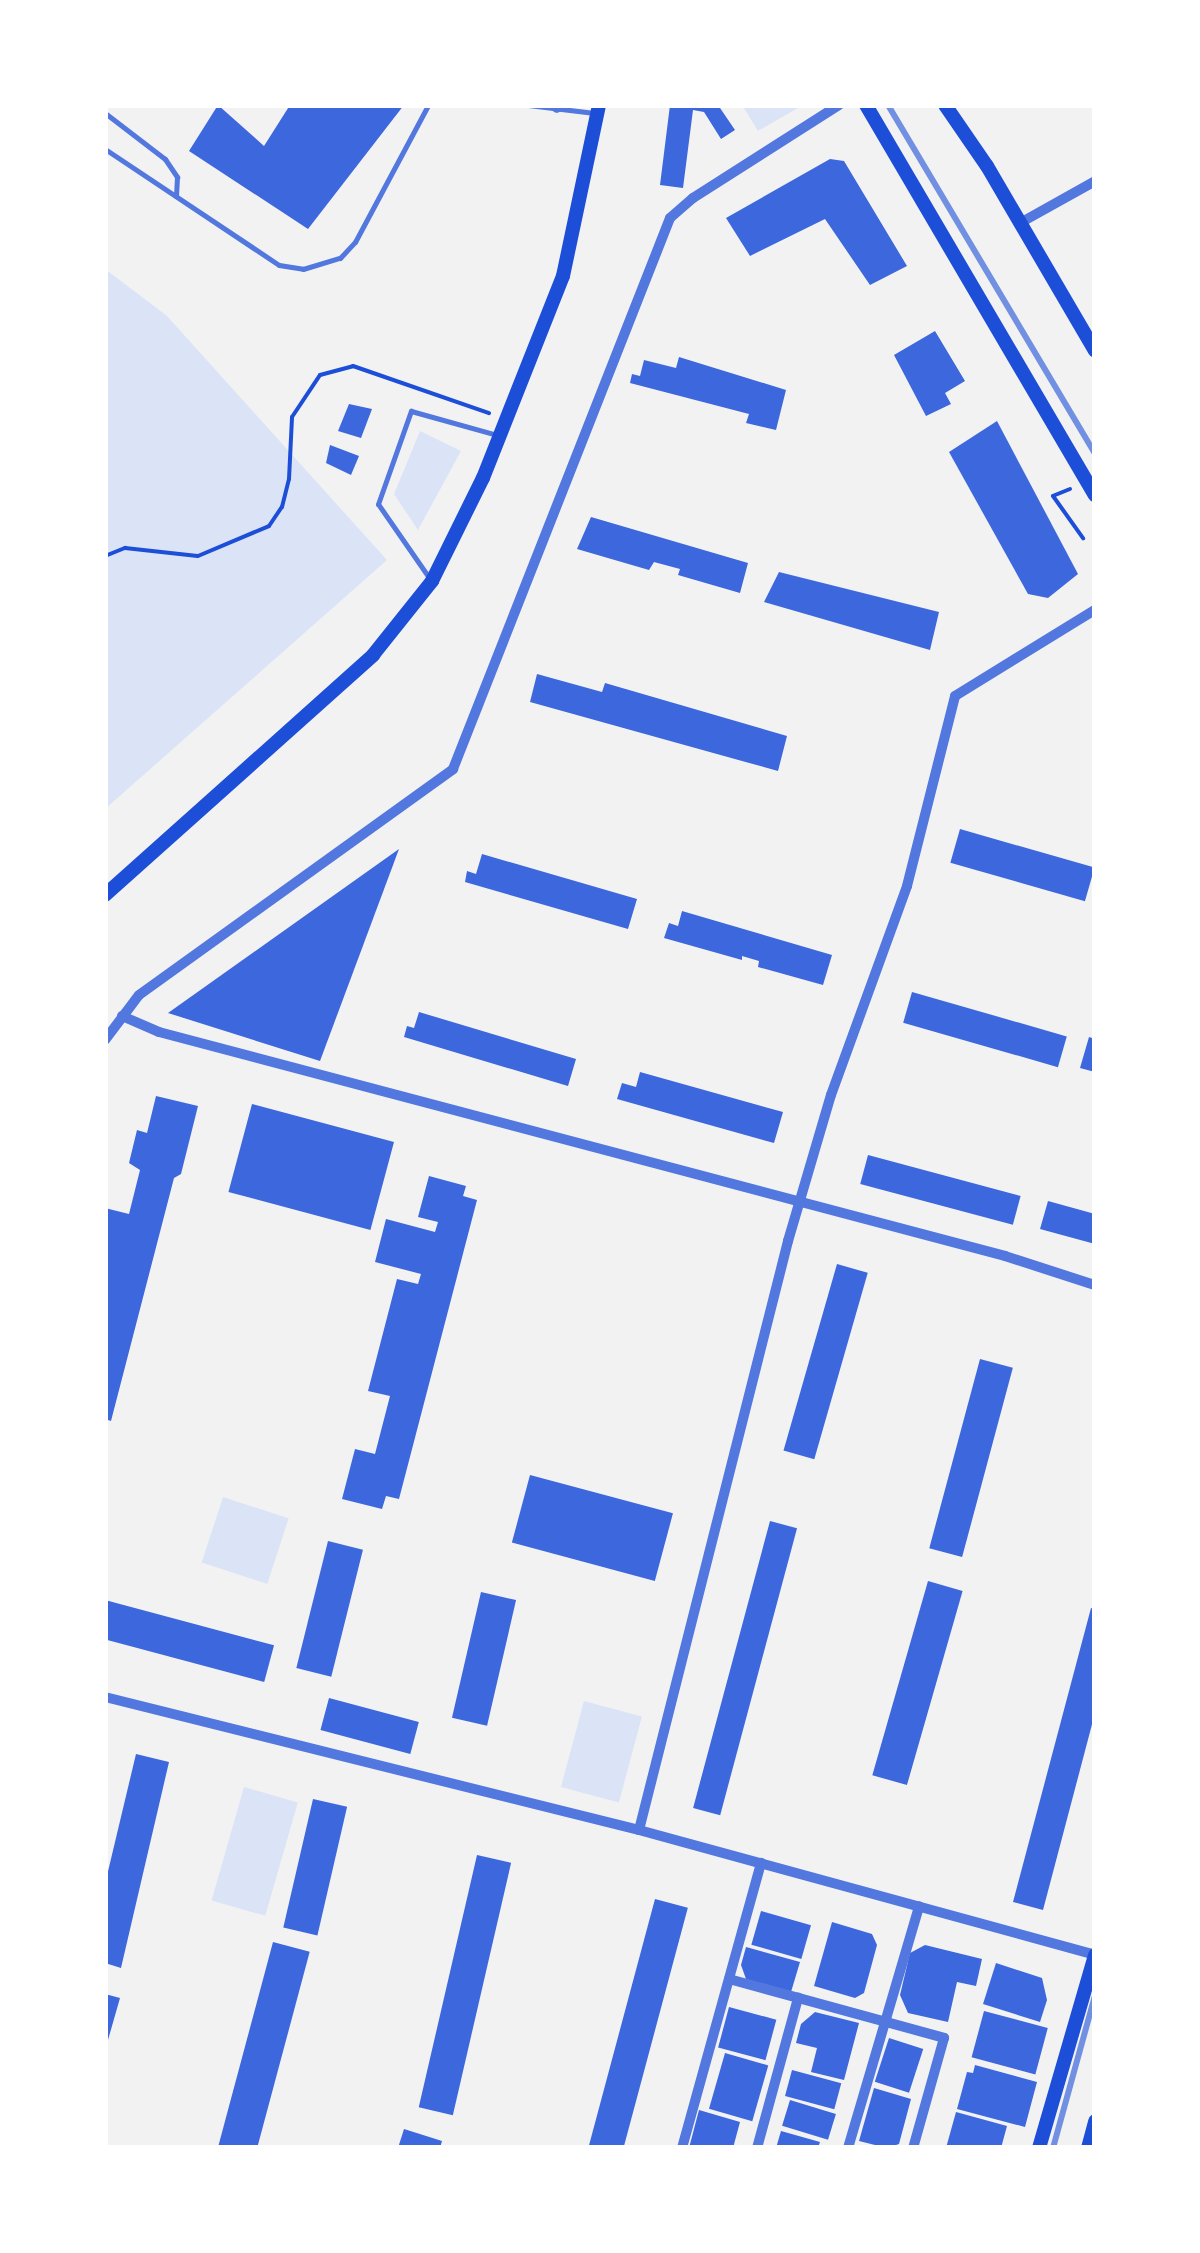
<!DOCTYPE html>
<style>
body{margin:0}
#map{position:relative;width:1200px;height:2253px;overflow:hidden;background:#f2f2f2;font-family:Mulish,sans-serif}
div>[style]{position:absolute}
.green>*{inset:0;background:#dbe4f7;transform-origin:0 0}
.building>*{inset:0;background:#3d67dc;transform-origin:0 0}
.path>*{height:4px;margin:-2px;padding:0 2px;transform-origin:2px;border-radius:2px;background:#1d4ed8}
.service>*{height:5px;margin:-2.5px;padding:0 2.5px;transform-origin:2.5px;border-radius:2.5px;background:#5277de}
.minor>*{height:10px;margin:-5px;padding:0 5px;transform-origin:5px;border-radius:5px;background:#5277de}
.secondary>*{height:14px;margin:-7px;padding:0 7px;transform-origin:7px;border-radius:7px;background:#1d4ed8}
.rail>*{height:6px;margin:-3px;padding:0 3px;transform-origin:3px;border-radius:3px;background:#7290e2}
span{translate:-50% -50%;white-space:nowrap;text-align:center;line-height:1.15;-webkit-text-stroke:10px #fff;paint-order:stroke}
.frame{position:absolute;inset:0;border:108px solid #fff;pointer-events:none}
</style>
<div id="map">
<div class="green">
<div style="clip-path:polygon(742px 105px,803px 105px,758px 131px)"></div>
<div style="clip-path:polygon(105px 269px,167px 316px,387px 560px,105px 809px)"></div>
<div style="clip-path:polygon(420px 431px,461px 451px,418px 530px,394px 494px)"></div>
<div style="left:223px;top:1497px;width:69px;height:69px;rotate:18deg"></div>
<div style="left:584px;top:1701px;width:60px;height:89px;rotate:15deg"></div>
<div style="left:244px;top:1787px;width:56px;height:118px;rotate:16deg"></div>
</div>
<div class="building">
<div style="clip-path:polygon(218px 105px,264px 146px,290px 105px,404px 105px,308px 229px,189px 151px)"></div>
<div style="clip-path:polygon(670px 105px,718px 105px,735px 130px,721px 139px,704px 112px,693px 110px,683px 188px,660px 185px)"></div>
<div style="clip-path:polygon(830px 159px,844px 161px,907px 266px,870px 285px,825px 219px,750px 256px,726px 218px)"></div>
<div style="clip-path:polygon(935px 331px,965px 381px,945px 393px,951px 404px,926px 416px,894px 355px)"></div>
<div style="clip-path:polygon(679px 357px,786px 390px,776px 430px,746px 423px,749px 414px,630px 383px,632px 374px,640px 376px,644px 360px,676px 368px)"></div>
<div style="clip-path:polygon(349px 404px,372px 409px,361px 438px,338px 431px)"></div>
<div style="clip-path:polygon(997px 421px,1078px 574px,1048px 598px,1028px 594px,949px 452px)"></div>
<div style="clip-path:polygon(330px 445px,359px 456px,351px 475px,326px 463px)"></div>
<div style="clip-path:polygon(591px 517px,748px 563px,740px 593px,678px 575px,680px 569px,654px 562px,649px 570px,577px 549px)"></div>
<div style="clip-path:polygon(779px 572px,939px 612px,930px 650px,764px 602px)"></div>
<div style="clip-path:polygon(537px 674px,602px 692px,605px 683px,787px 736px,778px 771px,530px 702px)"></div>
<div style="left:960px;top:829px;width:140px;height:35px;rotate:16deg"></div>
<div style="clip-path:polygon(399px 849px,320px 1061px,168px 1013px)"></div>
<div style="clip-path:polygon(482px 854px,637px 899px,628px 929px,465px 882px,467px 871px,476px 874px)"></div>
<div style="clip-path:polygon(682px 911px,832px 955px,823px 985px,758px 967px,759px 961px,742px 956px,742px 960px,664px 938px,669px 923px,678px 926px)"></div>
<div style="left:912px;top:992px;width:161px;height:32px;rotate:16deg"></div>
<div style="clip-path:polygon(419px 1012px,576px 1059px,568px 1086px,404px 1037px,407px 1026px,414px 1028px)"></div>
<div style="clip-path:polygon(1089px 1037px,1095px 1039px,1095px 1072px,1080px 1068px)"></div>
<div style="clip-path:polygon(640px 1072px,783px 1112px,774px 1143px,617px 1099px,622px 1083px,636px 1087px)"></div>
<div style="clip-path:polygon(156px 1096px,198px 1106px,181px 1174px,174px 1178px,111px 1421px,105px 1419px,105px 1208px,129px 1214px,140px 1170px,129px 1163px,137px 1130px,147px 1133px)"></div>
<div style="left:252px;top:1104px;width:147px;height:91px;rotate:15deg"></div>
<div style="left:868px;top:1155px;width:158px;height:30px;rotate:15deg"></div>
<div style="clip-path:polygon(429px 1176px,466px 1186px,463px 1196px,477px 1200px,399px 1499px,386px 1496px,382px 1509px,342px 1499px,355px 1449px,375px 1454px,390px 1396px,368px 1391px,397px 1279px,418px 1284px,421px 1274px,375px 1262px,386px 1219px,435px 1232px,438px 1222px,418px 1217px)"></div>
<div style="clip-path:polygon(1048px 1201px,1095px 1214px,1095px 1244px,1040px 1229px)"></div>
<div style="left:837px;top:1264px;width:32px;height:194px;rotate:16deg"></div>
<div style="left:980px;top:1359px;width:34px;height:196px;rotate:15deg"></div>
<div style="left:530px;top:1475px;width:148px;height:70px;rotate:15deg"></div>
<div style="left:770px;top:1521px;width:28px;height:297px;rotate:15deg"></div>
<div style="left:328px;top:1541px;width:36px;height:131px;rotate:14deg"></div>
<div style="left:928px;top:1581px;width:36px;height:202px;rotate:16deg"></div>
<div style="left:481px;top:1592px;width:36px;height:129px;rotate:13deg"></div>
<div style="left:105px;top:1600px;width:175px;height:38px;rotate:15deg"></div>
<div style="clip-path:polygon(1091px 1608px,1095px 1609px,1095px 1713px,1043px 1910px,1013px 1902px)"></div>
<div style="left:329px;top:1698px;width:93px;height:33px;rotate:15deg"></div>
<div style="clip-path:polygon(136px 1754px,169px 1762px,121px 1968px,105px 1963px,105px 1884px)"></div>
<div style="left:313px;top:1799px;width:35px;height:132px;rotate:13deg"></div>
<div style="left:477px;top:1855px;width:35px;height:259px;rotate:13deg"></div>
<div style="left:655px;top:1899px;width:34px;height:258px;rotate:15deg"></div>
<div style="left:761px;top:1911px;width:52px;height:35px;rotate:16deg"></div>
<div style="clip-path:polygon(832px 1922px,872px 1934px,877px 1945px,864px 1993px,855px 1998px,814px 1986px)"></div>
<div style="left:273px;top:1942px;width:38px;height:214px;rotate:15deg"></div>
<div style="clip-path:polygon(925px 1945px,982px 1959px,976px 1986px,957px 1982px,948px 2022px,908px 2013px,900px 1995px,910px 1953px)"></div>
<div style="clip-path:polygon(746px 1947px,800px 1962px,791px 1992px,746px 1979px,741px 1965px)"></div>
<div style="clip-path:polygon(996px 1963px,1042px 1978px,1047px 2000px,1040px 2022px,983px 2004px)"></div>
<div style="clip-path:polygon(105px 1994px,120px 1998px,106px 2047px,105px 2047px)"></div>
<div style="left:729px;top:2007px;width:49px;height:42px;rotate:15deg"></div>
<div style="left:984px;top:2011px;width:66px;height:48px;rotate:15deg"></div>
<div style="clip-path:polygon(815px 2012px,859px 2023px,844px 2080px,811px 2072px,817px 2048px,796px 2043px,801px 2024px)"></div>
<div style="left:889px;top:2038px;width:36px;height:46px;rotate:18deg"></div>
<div style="left:725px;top:2053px;width:45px;height:58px;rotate:16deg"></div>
<div style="clip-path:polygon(975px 2065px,1037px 2082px,1025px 2127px,957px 2109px,967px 2072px,973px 2073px)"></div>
<div style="left:792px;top:2070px;width:51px;height:27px;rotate:15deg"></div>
<div style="clip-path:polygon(874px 2088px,911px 2099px,899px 2144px,887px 2148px,859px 2141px)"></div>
<div style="left:790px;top:2100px;width:48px;height:27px;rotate:17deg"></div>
<div style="clip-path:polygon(699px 2110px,740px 2122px,733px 2148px,689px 2148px)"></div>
<div style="clip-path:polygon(956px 2112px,1007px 2126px,1001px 2148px,946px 2148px)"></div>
<div style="clip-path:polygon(404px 2129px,442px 2141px,440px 2148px,398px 2148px)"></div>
<div style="clip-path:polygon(781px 2131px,820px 2142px,818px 2148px,776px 2148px)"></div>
</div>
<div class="path">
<div style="left:1070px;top:489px;width:18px;rotate:158deg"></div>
<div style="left:1053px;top:496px;width:52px;rotate:54.5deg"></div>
<div style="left:105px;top:556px;width:22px;rotate:-22deg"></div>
<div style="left:125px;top:548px;width:73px;rotate:6.3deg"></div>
<div style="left:198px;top:556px;width:77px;rotate:-22.9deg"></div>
<div style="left:269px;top:526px;width:23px;rotate:-56deg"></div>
<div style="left:282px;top:507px;width:29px;rotate:-76deg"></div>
<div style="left:289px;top:479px;width:62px;rotate:-87.2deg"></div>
<div style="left:292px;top:417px;width:50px;rotate:-56.3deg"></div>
<div style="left:320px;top:375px;width:34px;rotate:-15deg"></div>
<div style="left:353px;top:366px;width:144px;rotate:19.1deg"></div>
</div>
<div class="service">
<div style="left:528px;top:105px;width:67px;rotate:6.8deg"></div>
<div style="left:105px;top:113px;width:76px;rotate:37.5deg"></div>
<div style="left:165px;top:159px;width:22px;rotate:56deg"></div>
<div style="left:177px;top:177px;width:19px;rotate:93deg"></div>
<div style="left:105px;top:149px;width:209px;rotate:33.7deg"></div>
<div style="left:279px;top:265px;width:24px;rotate:9deg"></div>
<div style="left:303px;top:269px;width:39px;rotate:-17deg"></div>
<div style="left:340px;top:258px;width:22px;rotate:-47deg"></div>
<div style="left:355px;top:242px;width:155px;rotate:-61.9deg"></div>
<div style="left:430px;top:579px;width:91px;rotate:-124.7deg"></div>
<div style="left:378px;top:504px;width:99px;rotate:-70.5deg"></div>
<div style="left:411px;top:411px;width:89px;rotate:15.6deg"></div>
</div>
<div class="minor">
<div style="left:556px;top:105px;width:3px;rotate:72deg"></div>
<div style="left:1020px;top:223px;width:86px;rotate:-29.2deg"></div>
<div style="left:122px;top:1016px;width:40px;rotate:23.4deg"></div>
<div style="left:159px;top:1032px;width:875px;rotate:14.83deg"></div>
<div style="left:1005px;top:1256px;width:95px;rotate:17.9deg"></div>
<div style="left:105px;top:1040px;width:56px;rotate:-52.9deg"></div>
<div style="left:139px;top:995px;width:387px;rotate:-35.7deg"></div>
<div style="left:453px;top:769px;width:592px;rotate:-68.5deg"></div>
<div style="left:670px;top:218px;width:30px;rotate:-41deg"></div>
<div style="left:693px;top:198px;width:173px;rotate:-32.5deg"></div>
<div style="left:105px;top:1697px;width:550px;rotate:13.99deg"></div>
<div style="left:639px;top:1830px;width:473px;rotate:15.3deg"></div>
<div style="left:639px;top:1830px;width:608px;rotate:-75.8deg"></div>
<div style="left:788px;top:1241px;width:152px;rotate:-73.6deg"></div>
<div style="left:831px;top:1095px;width:222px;rotate:-70deg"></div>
<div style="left:907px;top:886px;width:196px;rotate:-75.8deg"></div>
<div style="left:955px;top:696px;width:164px;rotate:-31.6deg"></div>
<div style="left:729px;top:1979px;width:223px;rotate:15.3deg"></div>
<div style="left:944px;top:2038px;width:114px;rotate:105.7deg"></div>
<div style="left:682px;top:2148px;width:296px;rotate:-74.5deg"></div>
<div style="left:757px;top:2148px;width:156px;rotate:-74.7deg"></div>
<div style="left:848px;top:2148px;width:252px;rotate:-73.6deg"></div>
</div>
<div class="secondary">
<div style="left:866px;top:105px;width:452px;rotate:59.6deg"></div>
<div style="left:945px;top:105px;width:74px;rotate:55.5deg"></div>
<div style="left:987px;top:166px;width:214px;rotate:59.7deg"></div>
<div style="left:105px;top:895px;width:360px;rotate:-41.8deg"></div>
<div style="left:373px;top:655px;width:95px;rotate:-51.4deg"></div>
<div style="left:432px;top:581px;width:115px;rotate:-63.7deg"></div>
<div style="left:483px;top:478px;width:217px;rotate:-68.4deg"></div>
<div style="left:563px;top:276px;width:175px;rotate:-78.1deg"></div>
<div style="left:1039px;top:2148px;width:201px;rotate:-73.8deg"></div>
<div style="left:1088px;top:2148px;width:28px;rotate:-75deg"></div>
</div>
<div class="rail">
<div style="left:888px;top:105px;width:405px;rotate:59.3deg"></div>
<div style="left:1053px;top:2148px;width:158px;rotate:-74.6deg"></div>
</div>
<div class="frame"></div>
</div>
